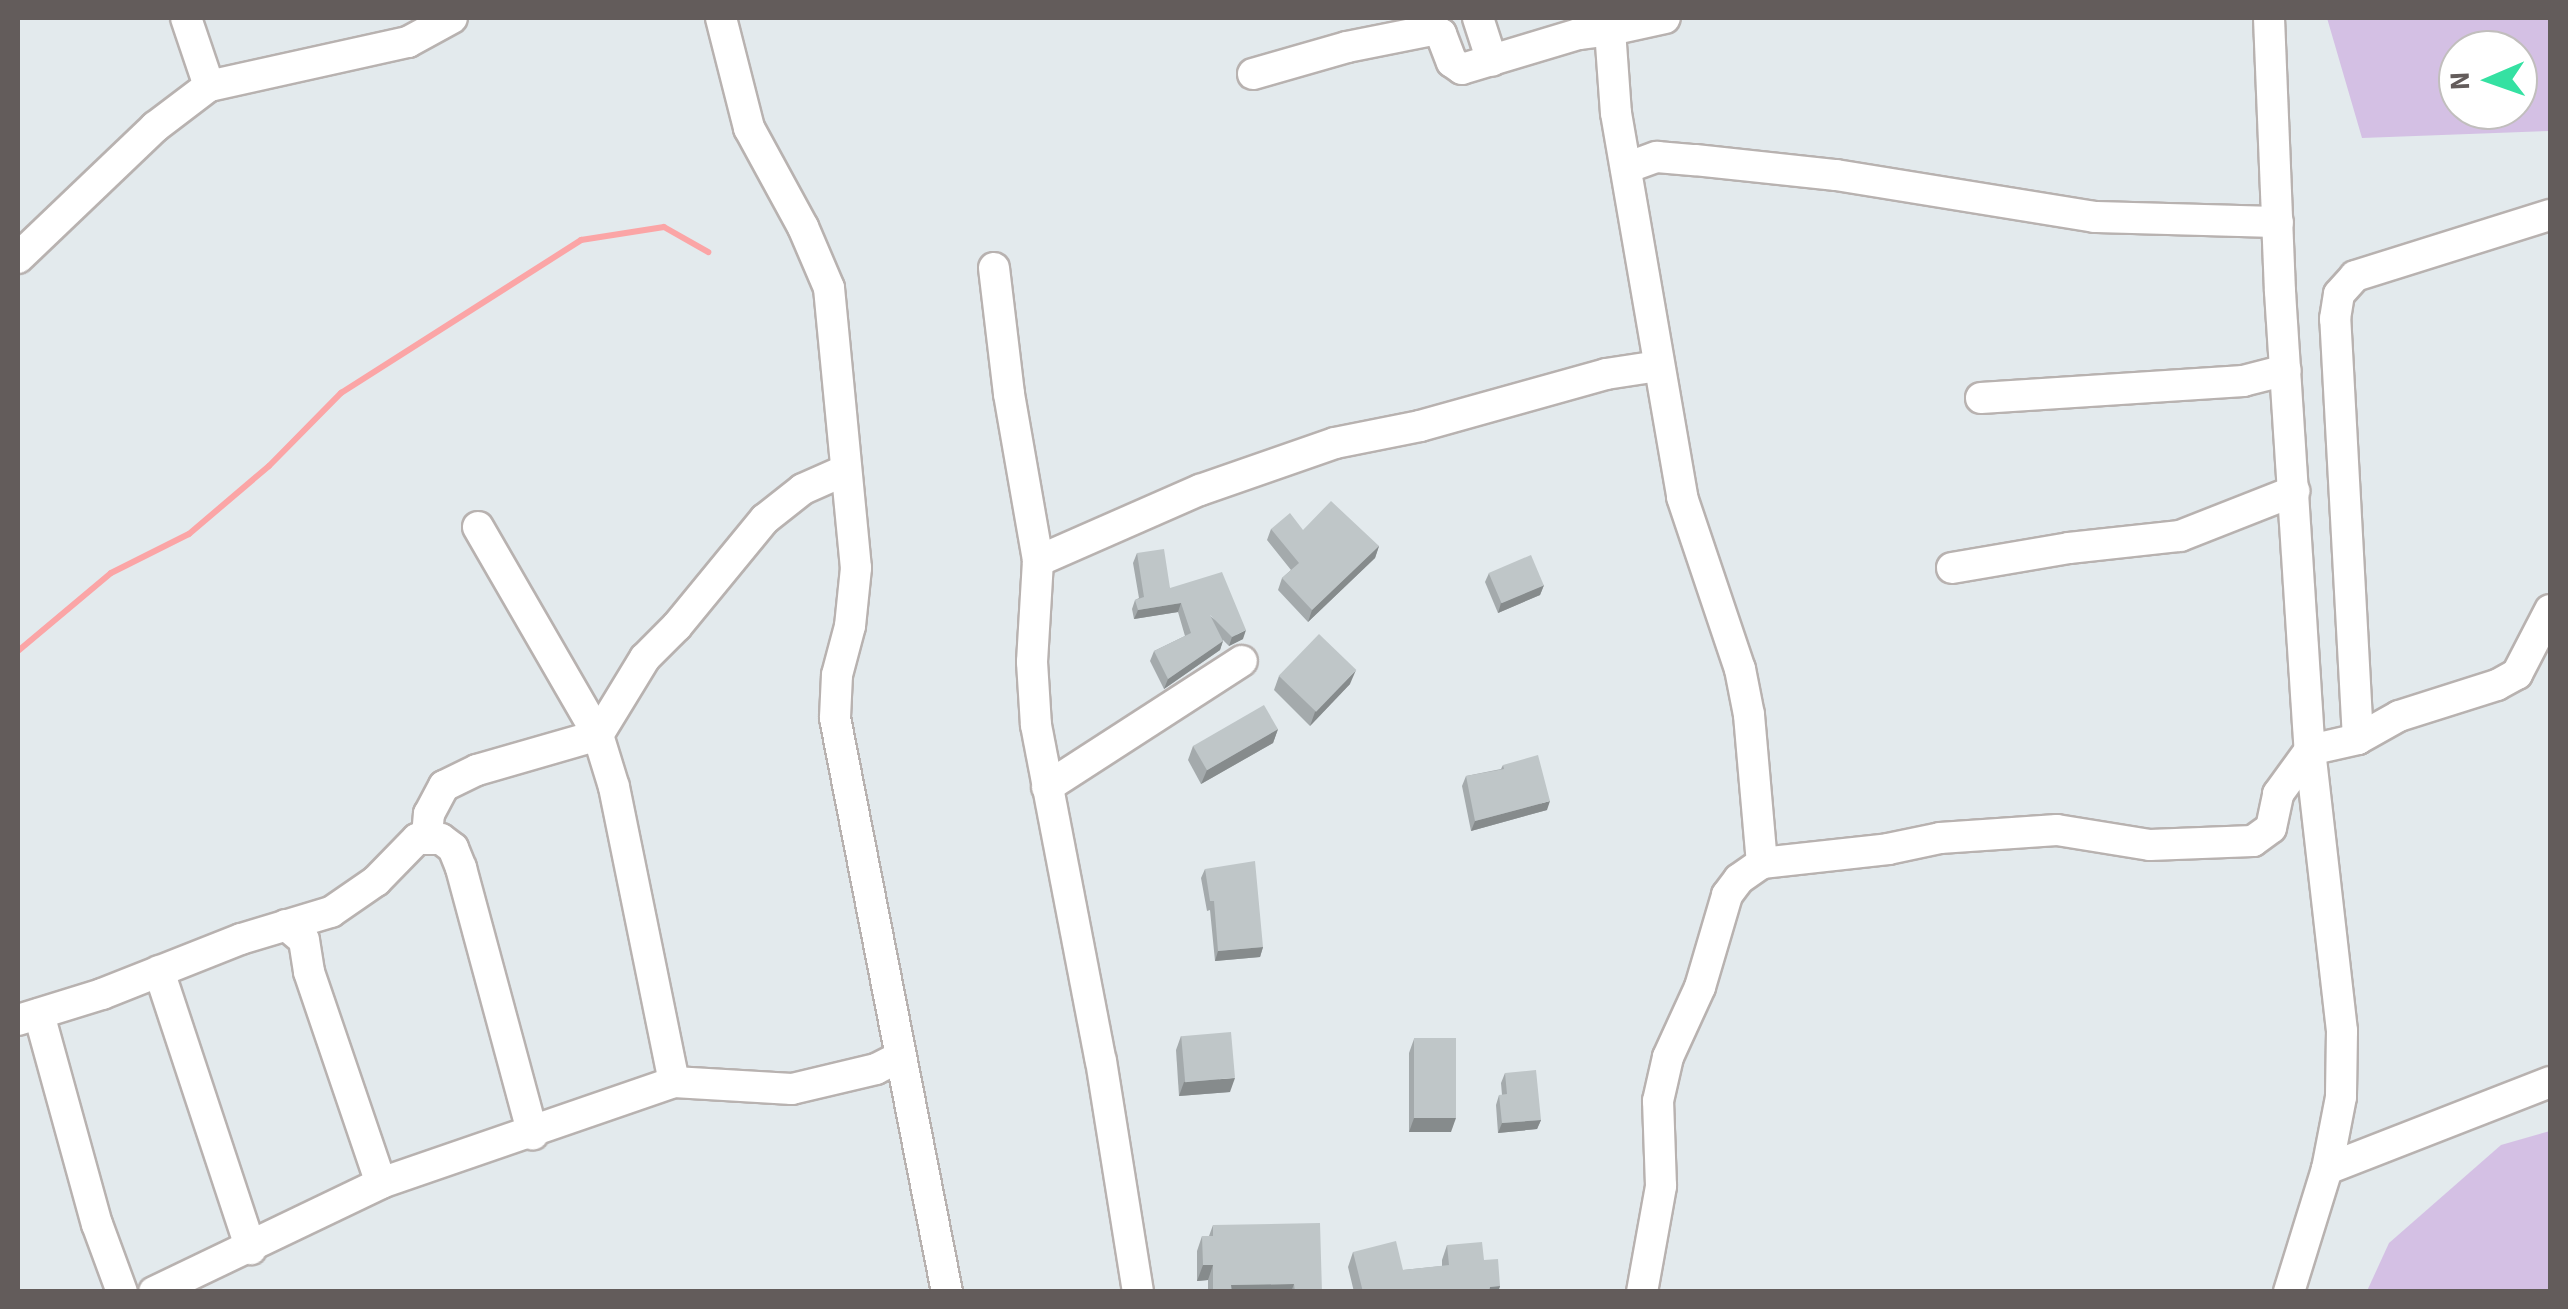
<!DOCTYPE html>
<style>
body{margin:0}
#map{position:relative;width:2568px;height:1309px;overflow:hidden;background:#e3eaed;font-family:"Source Sans 3",sans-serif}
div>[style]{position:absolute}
.green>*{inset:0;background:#d4c0e4}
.stream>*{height:6px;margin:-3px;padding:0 3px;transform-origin:3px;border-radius:3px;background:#fba5a6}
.roads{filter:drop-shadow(2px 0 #b8b2b0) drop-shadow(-2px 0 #b8b2b0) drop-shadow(0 2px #b8b2b0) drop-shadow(0 -2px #b8b2b0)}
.minor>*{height:30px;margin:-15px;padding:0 15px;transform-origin:15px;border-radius:15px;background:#fff}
.wall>*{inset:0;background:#a4aaac}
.shaded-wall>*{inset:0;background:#868b8c}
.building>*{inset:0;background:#bfc6c8;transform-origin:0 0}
span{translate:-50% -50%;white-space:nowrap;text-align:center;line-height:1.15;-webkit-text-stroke:10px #fff;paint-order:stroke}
.frame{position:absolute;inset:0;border:20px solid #635c5b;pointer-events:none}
.north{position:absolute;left:2438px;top:30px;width:100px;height:100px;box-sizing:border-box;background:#fff;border:2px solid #c1bebd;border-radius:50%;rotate:268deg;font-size:28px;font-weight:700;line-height:40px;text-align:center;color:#635c5b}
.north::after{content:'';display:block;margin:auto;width:35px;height:45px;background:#35e1a2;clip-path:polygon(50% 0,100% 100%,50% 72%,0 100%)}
</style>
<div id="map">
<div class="green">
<div style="clip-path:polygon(evenodd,2327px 18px,2550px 18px,2550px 131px,2362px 138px,2327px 18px,2458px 50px,2518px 50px,2518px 110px,2458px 110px,2458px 50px)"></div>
<div style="clip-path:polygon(2550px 1131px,2550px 1291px,2367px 1291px,2389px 1243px,2501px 1145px)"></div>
</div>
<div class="stream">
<div style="left:18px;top:651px;width:121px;rotate:-40deg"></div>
<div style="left:111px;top:573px;width:87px;rotate:-26.6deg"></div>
<div style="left:189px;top:534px;width:105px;rotate:-40.4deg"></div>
<div style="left:269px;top:466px;width:103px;rotate:-45.4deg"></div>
<div style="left:341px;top:393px;width:285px;rotate:-32.5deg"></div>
<div style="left:581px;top:240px;width:84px;rotate:-8.9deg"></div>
<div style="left:664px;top:227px;width:51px;rotate:29.6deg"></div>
</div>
<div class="roads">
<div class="minor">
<div style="left:186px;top:18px;width:72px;rotate:71.3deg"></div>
<div style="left:721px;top:18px;width:114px;rotate:75.7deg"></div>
<div style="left:749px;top:128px;width:113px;rotate:61.4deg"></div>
<div style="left:803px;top:227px;width:66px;rotate:66.9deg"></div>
<div style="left:829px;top:288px;width:281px;rotate:84.5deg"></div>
<div style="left:856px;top:568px;width:58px;rotate:95.9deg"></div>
<div style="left:850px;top:626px;width:51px;rotate:104.9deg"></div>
<div style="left:837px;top:675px;width:43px;rotate:92.7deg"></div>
<div style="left:835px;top:718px;width:585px;rotate:78.96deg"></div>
<div style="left:1478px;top:18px;width:45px;rotate:72deg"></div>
<div style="left:2269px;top:18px;width:274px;rotate:87.7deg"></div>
<div style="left:2280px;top:292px;width:459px;rotate:86.3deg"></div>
<div style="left:2310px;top:750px;width:283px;rotate:83.5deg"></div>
<div style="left:2342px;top:1031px;width:66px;rotate:90.9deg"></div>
<div style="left:2341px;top:1097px;width:73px;rotate:101deg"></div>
<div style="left:2327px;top:1169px;width:129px;rotate:107.2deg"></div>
<div style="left:1610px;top:30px;width:56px;rotate:-12.3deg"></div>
<div style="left:1253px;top:74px;width:98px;rotate:-16deg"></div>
<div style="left:1347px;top:47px;width:87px;rotate:-11.3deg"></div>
<div style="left:1432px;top:30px;width:10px;rotate:24deg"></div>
<div style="left:1441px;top:34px;width:30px;rotate:69deg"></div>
<div style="left:1452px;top:62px;width:12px;rotate:35deg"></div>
<div style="left:1462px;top:69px;width:122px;rotate:-16.7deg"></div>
<div style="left:1579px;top:34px;width:31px;rotate:-7deg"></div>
<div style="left:1610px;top:30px;width:83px;rotate:85.9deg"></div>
<div style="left:1616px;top:113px;width:390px;rotate:80.2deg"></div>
<div style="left:1682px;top:497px;width:182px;rotate:71.4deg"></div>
<div style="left:1740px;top:669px;width:47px;rotate:78.9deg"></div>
<div style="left:1749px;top:715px;width:149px;rotate:85deg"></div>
<div style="left:1626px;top:168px;width:33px;rotate:-20deg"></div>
<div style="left:1657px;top:157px;width:38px;rotate:5deg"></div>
<div style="left:1695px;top:160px;width:142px;rotate:6.1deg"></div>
<div style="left:1836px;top:175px;width:261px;rotate:9.2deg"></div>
<div style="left:2094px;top:217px;width:184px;rotate:1.6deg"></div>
<div style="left:18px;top:258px;width:190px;rotate:-43.7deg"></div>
<div style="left:155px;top:127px;width:68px;rotate:-37.2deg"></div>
<div style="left:209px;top:86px;width:204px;rotate:-12.5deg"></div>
<div style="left:408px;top:42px;width:50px;rotate:-28.6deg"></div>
<div style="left:994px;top:268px;width:127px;rotate:83.2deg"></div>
<div style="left:1009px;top:394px;width:169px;rotate:80.1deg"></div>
<div style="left:1038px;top:561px;width:101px;rotate:93.4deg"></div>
<div style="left:1032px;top:662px;width:63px;rotate:86.4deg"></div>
<div style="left:1036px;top:725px;width:342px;rotate:79.1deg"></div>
<div style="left:1101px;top:1061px;width:234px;rotate:80.9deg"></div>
<div style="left:1981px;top:398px;width:263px;rotate:-3.7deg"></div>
<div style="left:2243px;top:381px;width:44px;rotate:-14.3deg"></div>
<div style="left:478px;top:527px;width:240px;rotate:60deg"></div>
<div style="left:598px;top:735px;width:54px;rotate:72.9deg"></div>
<div style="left:614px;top:787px;width:301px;rotate:78.5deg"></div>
<div style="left:1038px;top:561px;width:177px;rotate:-23.7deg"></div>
<div style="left:1200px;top:490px;width:143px;rotate:-19.2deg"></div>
<div style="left:1335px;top:443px;width:87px;rotate:-11.3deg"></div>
<div style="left:1420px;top:426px;width:193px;rotate:-15.6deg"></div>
<div style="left:1606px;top:374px;width:53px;rotate:-8.7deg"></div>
<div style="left:1952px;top:568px;width:119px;rotate:-9.7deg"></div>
<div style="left:2069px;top:548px;width:112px;rotate:-6.2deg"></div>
<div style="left:2180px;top:536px;width:123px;rotate:-21.5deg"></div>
<div style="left:2358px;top:739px;width:421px;rotate:-93.1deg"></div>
<div style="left:2335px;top:319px;width:25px;rotate:-81deg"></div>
<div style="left:2339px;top:294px;width:24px;rotate:-48deg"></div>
<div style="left:2355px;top:276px;width:204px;rotate:-17.4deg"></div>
<div style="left:1047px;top:787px;width:232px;rotate:-32.9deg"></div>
<div style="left:427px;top:836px;width:22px;rotate:-85deg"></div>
<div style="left:429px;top:814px;width:32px;rotate:-62deg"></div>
<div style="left:444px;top:786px;width:37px;rotate:-26deg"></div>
<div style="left:477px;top:770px;width:126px;rotate:-16.1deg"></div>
<div style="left:598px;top:735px;width:90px;rotate:-58.6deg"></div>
<div style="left:645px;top:658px;width:45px;rotate:-45deg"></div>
<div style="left:677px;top:626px;width:139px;rotate:-50.6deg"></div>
<div style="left:765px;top:519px;width:48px;rotate:-38.3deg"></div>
<div style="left:803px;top:489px;width:47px;rotate:-23.8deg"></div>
<div style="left:286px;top:925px;width:23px;rotate:40deg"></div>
<div style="left:304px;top:940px;width:32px;rotate:81deg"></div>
<div style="left:309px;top:972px;width:223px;rotate:71.2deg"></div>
<div style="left:159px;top:971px;width:293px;rotate:71.7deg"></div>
<div style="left:39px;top:1014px;width:218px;rotate:74.6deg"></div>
<div style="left:97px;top:1224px;width:72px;rotate:69.8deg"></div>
<div style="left:18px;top:1020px;width:88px;rotate:-17.2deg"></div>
<div style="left:102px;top:994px;width:149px;rotate:-21.6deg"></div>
<div style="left:241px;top:939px;width:94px;rotate:-16.7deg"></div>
<div style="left:331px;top:912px;width:55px;rotate:-34.6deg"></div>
<div style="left:376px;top:881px;width:59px;rotate:-45.7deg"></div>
<div style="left:417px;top:839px;width:24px"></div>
<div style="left:441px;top:839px;width:15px;rotate:37deg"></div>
<div style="left:453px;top:848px;width:22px;rotate:68deg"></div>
<div style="left:461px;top:868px;width:276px;rotate:74.9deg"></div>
<div style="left:2327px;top:1169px;width:239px;rotate:-21.3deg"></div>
<div style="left:154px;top:1292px;width:252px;rotate:-25.6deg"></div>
<div style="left:381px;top:1183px;width:310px;rotate:-19deg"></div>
<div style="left:674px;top:1082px;width:118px;rotate:3.4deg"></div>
<div style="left:792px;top:1089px;width:86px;rotate:-13.4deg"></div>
<div style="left:876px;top:1069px;width:27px;rotate:-27deg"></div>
<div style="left:1642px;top:1292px;width:108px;rotate:-79.8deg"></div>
<div style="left:1661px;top:1186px;width:85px;rotate:-92deg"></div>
<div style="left:1658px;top:1101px;width:45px;rotate:-77.2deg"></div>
<div style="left:1668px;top:1057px;width:77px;rotate:-65.4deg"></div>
<div style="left:1700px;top:987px;width:96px;rotate:-73.6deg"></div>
<div style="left:1727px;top:895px;width:20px;rotate:-53deg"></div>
<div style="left:1739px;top:879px;width:28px;rotate:-35deg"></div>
<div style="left:1762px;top:863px;width:127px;rotate:-6.3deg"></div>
<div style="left:1888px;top:849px;width:53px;rotate:-11.9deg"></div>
<div style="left:1940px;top:838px;width:117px;rotate:-3.9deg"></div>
<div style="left:2057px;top:830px;width:94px;rotate:9.2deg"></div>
<div style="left:2150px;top:845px;width:103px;rotate:-2.2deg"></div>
<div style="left:2253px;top:841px;width:22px;rotate:-36deg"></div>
<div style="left:2271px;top:828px;width:35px;rotate:-78deg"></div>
<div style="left:2278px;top:794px;width:54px;rotate:-54deg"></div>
<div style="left:2310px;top:750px;width:49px;rotate:-12.9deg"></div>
<div style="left:2358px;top:739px;width:47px;rotate:-29.3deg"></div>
<div style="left:2399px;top:716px;width:103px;rotate:-17.6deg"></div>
<div style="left:2497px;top:685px;width:23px;rotate:-29deg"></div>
<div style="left:2517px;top:674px;width:72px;rotate:-62.7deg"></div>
</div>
</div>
<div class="wall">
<div style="clip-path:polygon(1271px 529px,1303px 530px,1379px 546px,1375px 558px,1308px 622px,1278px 590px,1282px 578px,1291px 570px,1267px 540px)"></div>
<div style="clip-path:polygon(1137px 553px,1170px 588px,1243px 639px,1229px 646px,1223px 640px,1220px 650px,1164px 689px,1150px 661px,1154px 651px,1185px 636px,1178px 612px,1134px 619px,1132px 609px,1135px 600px,1139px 598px,1133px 563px)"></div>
<div style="clip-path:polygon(1489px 573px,1544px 585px,1540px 595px,1498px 613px,1485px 582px)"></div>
<div style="clip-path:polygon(1279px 676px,1350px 684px,1310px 726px,1274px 690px)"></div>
<div style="clip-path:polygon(1278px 729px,1273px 743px,1201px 784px,1188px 760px,1193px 746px)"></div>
<div style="clip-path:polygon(1503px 765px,1547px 810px,1471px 831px,1462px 786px,1466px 776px,1501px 769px)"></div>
<div style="clip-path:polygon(1205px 869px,1263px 947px,1260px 957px,1215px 961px,1210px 910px,1207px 911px,1201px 878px)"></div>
<div style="clip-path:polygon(1181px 1036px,1230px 1092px,1179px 1096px,1176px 1050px)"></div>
<div style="clip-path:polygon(1414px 1039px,1451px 1132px,1409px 1132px,1409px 1053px)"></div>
<div style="clip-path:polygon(1505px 1073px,1541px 1120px,1537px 1129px,1498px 1133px,1496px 1105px,1499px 1095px,1502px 1095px,1501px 1083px)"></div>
<div style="clip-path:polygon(1213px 1225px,1322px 1292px,1208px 1292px,1208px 1280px,1197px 1281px,1197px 1251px,1202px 1236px,1209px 1236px)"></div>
<div style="clip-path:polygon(1447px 1245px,1484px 1260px,1500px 1286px,1498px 1292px,1354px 1292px,1348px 1267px,1353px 1252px,1403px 1270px,1442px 1266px,1442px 1260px)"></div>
</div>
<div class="shaded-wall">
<div style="clip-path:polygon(1379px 546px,1375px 558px,1308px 622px,1312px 610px)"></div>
<div style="clip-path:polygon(1544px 585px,1540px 595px,1498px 613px,1501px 603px)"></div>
<div style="clip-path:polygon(1181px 603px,1178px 612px,1134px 619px,1138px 610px)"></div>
<div style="clip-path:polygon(1246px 630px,1243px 639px,1229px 646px,1232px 637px)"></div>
<div style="clip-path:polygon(1223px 641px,1220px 650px,1164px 689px,1168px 679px)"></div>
<div style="clip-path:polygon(1356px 670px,1350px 684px,1310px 726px,1315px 712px)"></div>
<div style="clip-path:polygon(1278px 729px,1273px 743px,1201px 784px,1207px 770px)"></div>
<div style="clip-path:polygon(1550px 801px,1547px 810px,1471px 831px,1475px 821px)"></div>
<div style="clip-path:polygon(1263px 947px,1260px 957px,1215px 961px,1218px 951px)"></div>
<div style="clip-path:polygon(1235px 1078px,1230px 1092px,1179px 1096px,1184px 1082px)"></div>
<div style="clip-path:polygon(1414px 1118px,1456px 1118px,1451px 1132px,1409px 1132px)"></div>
<div style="clip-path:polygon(1541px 1120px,1537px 1129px,1498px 1133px,1502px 1123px)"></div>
<div style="clip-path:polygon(1203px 1265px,1213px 1265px,1208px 1280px,1197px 1281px)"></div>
<div style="clip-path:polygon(1294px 1284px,1291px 1292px,1229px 1292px,1231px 1285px)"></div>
<div style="clip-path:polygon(1500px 1286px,1498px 1292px,1488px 1292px,1490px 1287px)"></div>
</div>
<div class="building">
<div style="clip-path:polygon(1331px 501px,1379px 546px,1312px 610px,1282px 578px,1299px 563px,1271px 529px,1290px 513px,1303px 530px)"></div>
<div style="clip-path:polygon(1164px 549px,1170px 588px,1222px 572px,1246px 630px,1232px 637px,1210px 615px,1223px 641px,1168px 679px,1154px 651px,1191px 633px,1181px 603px,1138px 610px,1135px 600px,1144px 597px,1137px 553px)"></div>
<div style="left:1531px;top:555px;width:33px;height:46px;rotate:67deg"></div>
<div style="left:1319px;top:634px;width:52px;height:58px;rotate:44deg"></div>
<div style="left:1264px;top:705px;width:28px;height:82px;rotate:60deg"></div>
<div style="clip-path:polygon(1538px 755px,1550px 801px,1475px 821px,1466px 776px,1504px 769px,1503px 765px)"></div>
<div style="clip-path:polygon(1255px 861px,1263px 947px,1218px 951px,1214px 901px,1210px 901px,1205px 869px)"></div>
<div style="left:1231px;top:1032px;width:46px;height:50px;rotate:85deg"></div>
<div style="left:1456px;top:1038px;width:80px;height:42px;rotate:90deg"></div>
<div style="clip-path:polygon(1536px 1070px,1541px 1120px,1502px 1123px,1499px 1095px,1507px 1094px,1505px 1073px)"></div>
<div style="clip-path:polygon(1320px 1223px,1322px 1292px,1295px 1292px,1294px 1284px,1231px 1285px,1232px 1292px,1213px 1292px,1213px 1265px,1203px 1265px,1202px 1236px,1213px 1236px,1213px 1225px)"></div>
<div style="clip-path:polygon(1396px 1241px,1403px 1270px,1449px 1265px,1447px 1245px,1482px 1242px,1484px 1260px,1498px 1259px,1500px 1286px,1490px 1287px,1489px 1292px,1363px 1292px,1353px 1252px)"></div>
</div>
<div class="frame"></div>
<div class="north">N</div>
</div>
